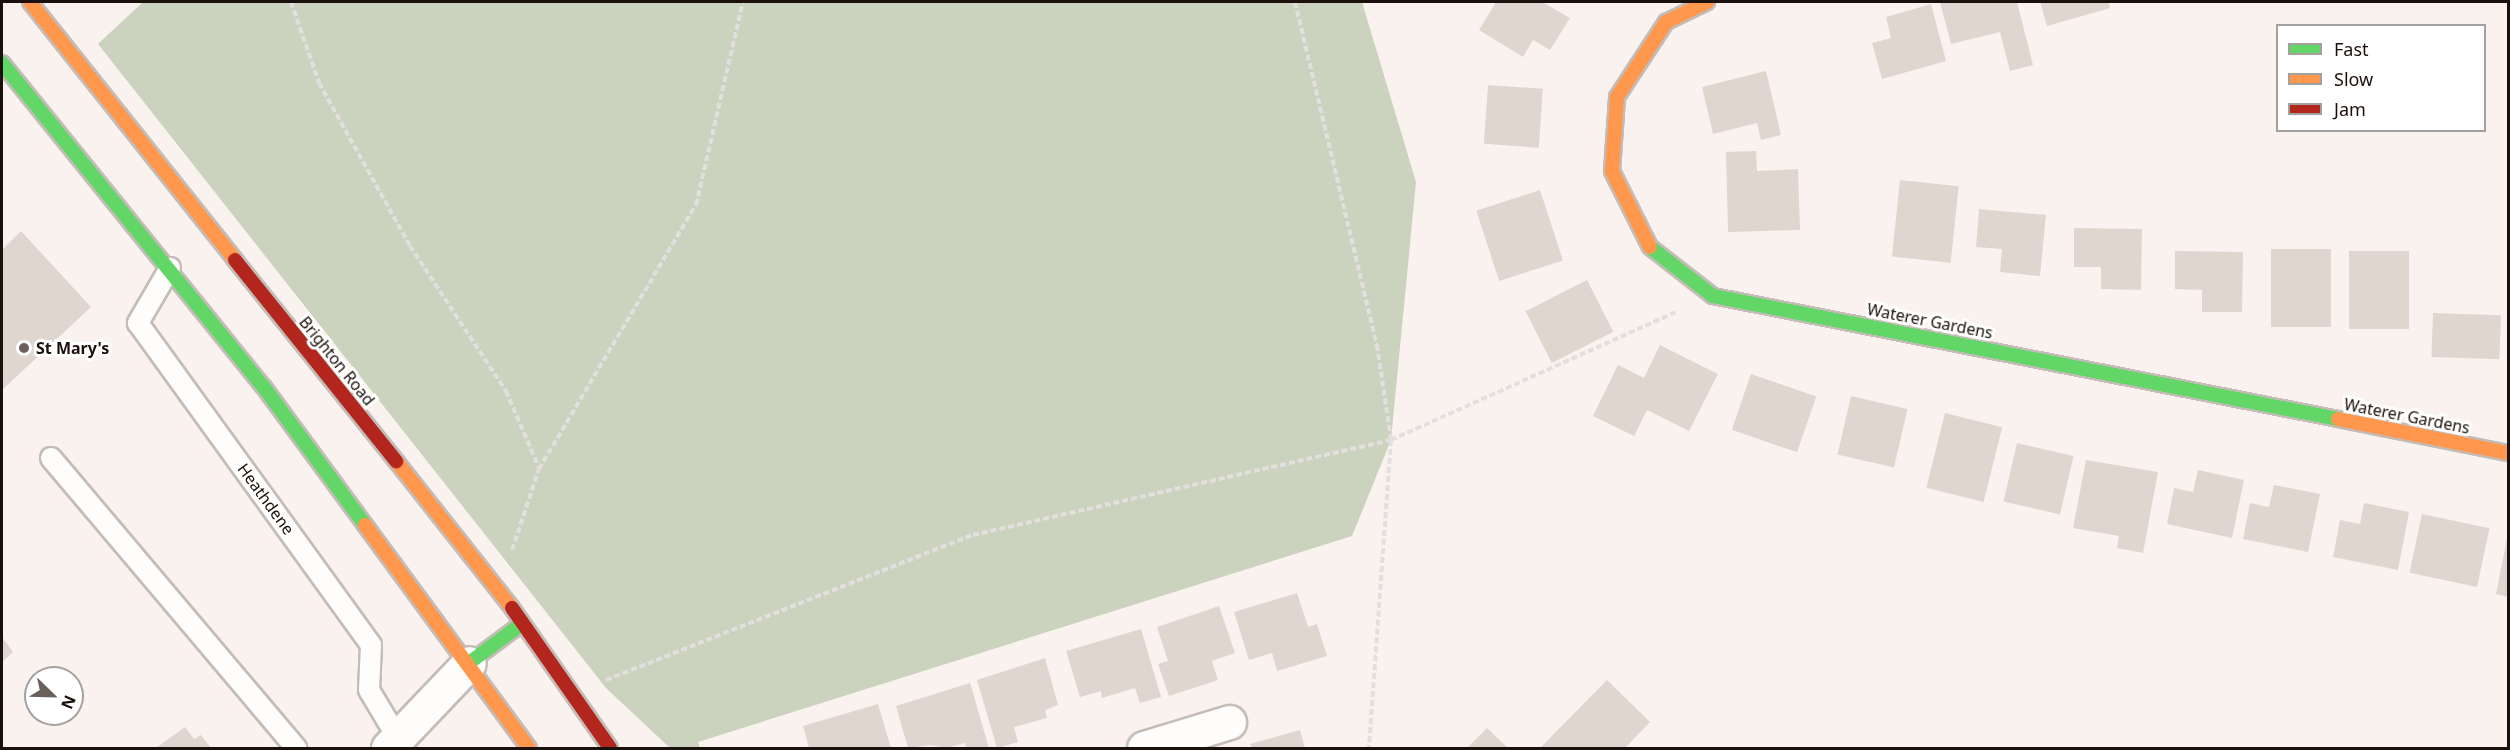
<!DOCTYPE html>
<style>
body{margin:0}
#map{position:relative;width:2510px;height:750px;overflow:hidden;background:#f9f2ee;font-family:"Noto Sans",sans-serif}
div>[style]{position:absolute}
.forest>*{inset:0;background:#cbd2be}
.building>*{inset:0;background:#e0d6d0;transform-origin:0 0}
.path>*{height:4px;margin-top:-2px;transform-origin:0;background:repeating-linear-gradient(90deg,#e2dfde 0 6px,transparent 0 9px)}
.roads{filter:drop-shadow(2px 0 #c4bcb7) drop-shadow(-2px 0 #c4bcb7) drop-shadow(0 2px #c4bcb7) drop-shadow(0 -2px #c4bcb7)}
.lane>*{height:20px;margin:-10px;padding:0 10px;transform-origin:10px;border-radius:10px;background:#fefdfc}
.street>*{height:33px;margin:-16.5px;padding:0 16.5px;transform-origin:16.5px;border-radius:16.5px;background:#fefdfc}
.fast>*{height:14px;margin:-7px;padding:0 7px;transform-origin:7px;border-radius:7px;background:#63d668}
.slow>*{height:14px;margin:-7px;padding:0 7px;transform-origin:7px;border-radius:7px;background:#ff974d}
.jam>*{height:14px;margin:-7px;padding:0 7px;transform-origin:7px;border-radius:7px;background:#b3261e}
.dots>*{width:16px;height:16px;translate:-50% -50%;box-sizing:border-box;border:3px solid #fff;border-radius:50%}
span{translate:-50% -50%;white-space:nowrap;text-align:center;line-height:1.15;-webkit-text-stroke:6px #fff;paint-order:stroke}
.street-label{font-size:16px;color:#1b110c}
.poi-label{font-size:16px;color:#1b110c;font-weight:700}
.left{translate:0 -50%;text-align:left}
.frame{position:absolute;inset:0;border:3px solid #1b110c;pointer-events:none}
.legend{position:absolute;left:2276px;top:24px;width:210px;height:108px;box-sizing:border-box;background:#fff;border:2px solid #a4a09e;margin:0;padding:8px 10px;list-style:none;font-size:18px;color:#1b110c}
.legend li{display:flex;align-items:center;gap:12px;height:30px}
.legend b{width:30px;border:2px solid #a4a09e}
.north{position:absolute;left:24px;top:666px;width:60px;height:60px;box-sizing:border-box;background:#fff;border:2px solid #a4a09e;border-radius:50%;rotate:113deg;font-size:16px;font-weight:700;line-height:24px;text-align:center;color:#1b110c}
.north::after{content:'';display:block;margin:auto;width:21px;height:27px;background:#69605b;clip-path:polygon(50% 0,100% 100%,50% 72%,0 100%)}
</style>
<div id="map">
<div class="forest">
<div style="clip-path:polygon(143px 2px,1362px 2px,1416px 182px,1391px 440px,1352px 536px,698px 742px,700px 748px,670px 748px,606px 688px,98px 44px)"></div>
</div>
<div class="building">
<div style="clip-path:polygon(1496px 2px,1542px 2px,1570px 18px,1550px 50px,1533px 40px,1523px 57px,1479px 30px)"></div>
<div style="clip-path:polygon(1940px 2px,2017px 2px,2033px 65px,2010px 71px,2000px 32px,1951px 44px)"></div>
<div style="clip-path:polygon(2040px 2px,2109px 2px,2110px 8px,2047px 26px)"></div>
<div style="clip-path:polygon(1931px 4px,1946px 61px,1882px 79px,1872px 43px,1891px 38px,1886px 17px)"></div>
<div style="clip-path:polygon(1766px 71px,1781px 135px,1761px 140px,1757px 123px,1713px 134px,1702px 87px)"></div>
<div style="left:1488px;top:85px;width:55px;height:59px;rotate:4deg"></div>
<div style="clip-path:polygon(1756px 151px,1757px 171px,1798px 169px,1800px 230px,1728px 232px,1726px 152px)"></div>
<div style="left:1900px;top:180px;width:59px;height:77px;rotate:6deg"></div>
<div style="left:1540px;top:190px;width:74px;height:67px;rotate:72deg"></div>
<div style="clip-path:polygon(1979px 209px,2046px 215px,2040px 276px,2000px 272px,2002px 249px,1976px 247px)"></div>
<div style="clip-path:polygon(2074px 228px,2142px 229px,2141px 290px,2101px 289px,2101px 267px,2074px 267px)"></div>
<div style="clip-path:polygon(21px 231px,91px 307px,2px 390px,2px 250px)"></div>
<div style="left:2271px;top:249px;width:60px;height:78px"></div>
<div style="clip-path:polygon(2175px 251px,2243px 252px,2242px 312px,2202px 312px,2202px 290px,2175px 289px)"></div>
<div style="left:2349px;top:251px;width:60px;height:78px"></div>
<div style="left:1587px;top:280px;width:58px;height:69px;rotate:63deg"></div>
<div style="left:2433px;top:313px;width:68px;height:44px;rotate:2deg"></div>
<div style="clip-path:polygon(1660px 345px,1718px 374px,1689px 431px,1647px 410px,1634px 436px,1593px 416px,1618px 365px,1644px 378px)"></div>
<div style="left:1751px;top:374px;width:69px;height:59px;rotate:19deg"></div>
<div style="left:1851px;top:396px;width:58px;height:60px;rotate:13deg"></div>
<div style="left:1945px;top:413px;width:59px;height:77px;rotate:14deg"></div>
<div style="left:2017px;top:443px;width:58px;height:60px;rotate:13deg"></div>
<div style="clip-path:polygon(2086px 460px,2158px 472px,2143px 553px,2117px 548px,2119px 536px,2073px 528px)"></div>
<div style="clip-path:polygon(2198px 470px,2244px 480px,2232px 538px,2167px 524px,2174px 488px,2193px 492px)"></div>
<div style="clip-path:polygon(2274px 485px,2320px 494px,2308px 552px,2243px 539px,2250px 503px,2269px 507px)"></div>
<div style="clip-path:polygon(2364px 503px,2409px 512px,2398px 570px,2333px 557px,2340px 520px,2360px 524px)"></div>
<div style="left:2422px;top:514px;width:69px;height:60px;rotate:12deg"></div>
<div style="clip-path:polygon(2507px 538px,2508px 538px,2508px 597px,2496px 594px)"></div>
<div style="clip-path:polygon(1297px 593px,1308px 627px,1317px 624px,1327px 656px,1277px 671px,1272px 653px,1249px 660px,1234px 612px)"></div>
<div style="clip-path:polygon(1219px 606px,1235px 653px,1212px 661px,1218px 680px,1169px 696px,1158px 664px,1168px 661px,1157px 627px)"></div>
<div style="clip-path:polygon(1141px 629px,1161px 697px,1140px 703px,1135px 688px,1102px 698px,1101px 691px,1080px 697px,1066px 651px)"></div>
<div style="clip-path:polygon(2px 637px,13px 652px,2px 662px)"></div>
<div style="clip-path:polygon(1045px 658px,1058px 705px,1045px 710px,1047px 718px,1014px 727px,1018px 742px,997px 748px,977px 680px)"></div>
<div style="clip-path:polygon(1607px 680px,1650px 722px,1625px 748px,1540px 748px)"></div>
<div style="clip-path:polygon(970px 683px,989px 748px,966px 748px,965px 743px,946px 748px,930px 745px,908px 748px,896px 706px)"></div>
<div style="clip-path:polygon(878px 704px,891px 748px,809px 748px,803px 726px)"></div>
<div style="clip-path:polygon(185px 727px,194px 739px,201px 735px,211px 748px,156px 748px)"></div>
<div style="clip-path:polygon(1487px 728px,1508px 748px,1467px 748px)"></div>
<div style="clip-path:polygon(1300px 730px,1305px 748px,1252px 748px,1250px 744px)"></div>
</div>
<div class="path">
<div style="left:291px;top:2px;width:86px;rotate:70.9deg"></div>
<div style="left:319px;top:83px;width:187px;rotate:60.8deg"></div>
<div style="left:410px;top:246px;width:174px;rotate:56.5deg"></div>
<div style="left:506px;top:391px;width:84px;rotate:66.8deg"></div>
<div style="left:1295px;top:2px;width:353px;rotate:76.6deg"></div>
<div style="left:1377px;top:345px;width:96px;rotate:81.6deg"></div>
<div style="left:1391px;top:440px;width:309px;rotate:94.1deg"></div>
<div style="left:512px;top:550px;width:85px;rotate:-71.6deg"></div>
<div style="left:539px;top:469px;width:307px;rotate:-59.3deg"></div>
<div style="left:696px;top:205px;width:208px;rotate:-77deg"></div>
<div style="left:606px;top:680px;width:395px;rotate:-21.6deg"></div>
<div style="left:973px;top:535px;width:429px;rotate:-12.8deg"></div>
<div style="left:1391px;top:440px;width:312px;rotate:-24.2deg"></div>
</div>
<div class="roads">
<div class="lane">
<div style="left:170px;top:268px;width:64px;rotate:120.2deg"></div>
<div style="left:138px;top:323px;width:397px;rotate:54.1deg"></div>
<div style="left:371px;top:645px;width:45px;rotate:92.5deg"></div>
<div style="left:369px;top:690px;width:55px;rotate:59.2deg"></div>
<div style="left:51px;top:458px;width:380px;rotate:49.8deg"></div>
</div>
<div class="street">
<div style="left:388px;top:748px;width:117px;rotate:-46.4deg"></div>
<div style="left:1144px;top:748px;width:89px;rotate:-17deg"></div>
</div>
<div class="fast">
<div style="left:2px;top:63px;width:415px;rotate:51.1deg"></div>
<div style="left:263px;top:386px;width:172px;rotate:53.7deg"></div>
<div style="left:1650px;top:247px;width:80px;rotate:37.9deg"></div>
<div style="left:1713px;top:296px;width:637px;rotate:11.13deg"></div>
<div style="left:469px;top:663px;width:64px;rotate:-36.7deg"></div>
</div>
<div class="slow">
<div style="left:30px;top:2px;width:330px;rotate:51.5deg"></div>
<div style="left:1650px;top:247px;width:85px;rotate:-116.6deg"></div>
<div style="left:1612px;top:171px;width:74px;rotate:-86.1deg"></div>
<div style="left:1617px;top:97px;width:90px;rotate:-56.8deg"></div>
<div style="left:1666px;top:22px;width:46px;rotate:-26deg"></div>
<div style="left:2338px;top:419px;width:173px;rotate:11.3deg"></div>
<div style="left:396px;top:461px;width:187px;rotate:51.7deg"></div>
<div style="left:365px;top:525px;width:277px;rotate:53.7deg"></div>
</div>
<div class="jam">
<div style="left:235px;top:260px;width:258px;rotate:51.3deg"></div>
<div style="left:512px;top:608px;width:171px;rotate:55deg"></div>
</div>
</div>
<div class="dots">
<div style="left:24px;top:348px;background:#69605b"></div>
</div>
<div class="street-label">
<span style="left:1930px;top:321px;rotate:11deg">Waterer Gardens</span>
<span style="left:337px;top:361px;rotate:51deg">Brighton Road</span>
<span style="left:2407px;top:416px;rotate:11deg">Waterer Gardens</span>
<span style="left:266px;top:499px;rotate:54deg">Heathdene</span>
</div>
<div class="poi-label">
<span class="left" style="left:36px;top:348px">St Mary's</span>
</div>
<div class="frame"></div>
<ul class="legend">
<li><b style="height:8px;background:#63d668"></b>Fast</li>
<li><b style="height:8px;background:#ff974d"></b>Slow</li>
<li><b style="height:8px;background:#b3261e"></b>Jam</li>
</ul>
<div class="north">N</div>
</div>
